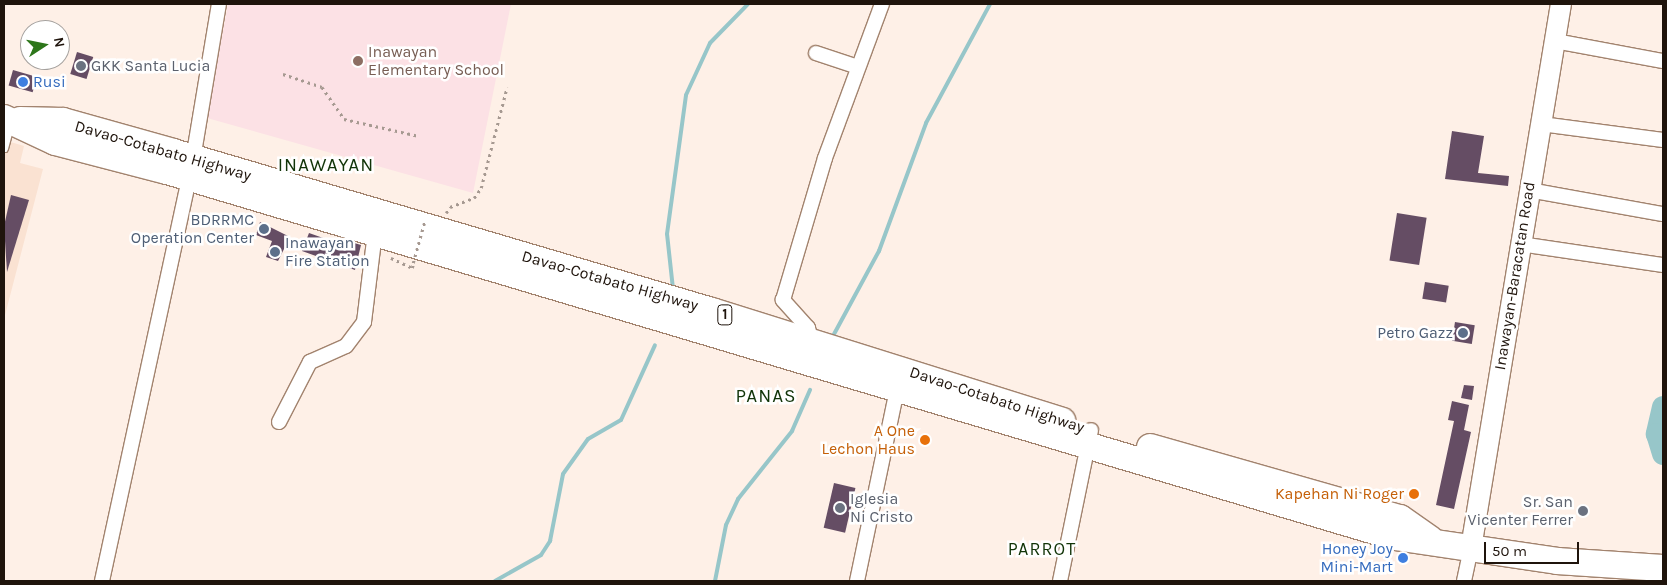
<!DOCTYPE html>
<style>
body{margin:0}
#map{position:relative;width:1667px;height:585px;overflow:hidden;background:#fef0e7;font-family:Karla,sans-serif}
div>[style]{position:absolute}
.built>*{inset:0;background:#fae2d2}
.education>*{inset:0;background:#fce1e5}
.stream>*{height:4px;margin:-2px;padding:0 2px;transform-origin:2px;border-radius:2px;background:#97c6c9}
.river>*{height:22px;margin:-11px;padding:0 11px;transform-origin:11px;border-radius:11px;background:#97c6c9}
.building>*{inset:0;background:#654d64;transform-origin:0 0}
.path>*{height:2.5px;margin-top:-1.25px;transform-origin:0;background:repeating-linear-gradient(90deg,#a69991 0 2.5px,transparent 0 6.5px)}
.roads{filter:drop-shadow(1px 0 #a2836e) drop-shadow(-1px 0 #a2836e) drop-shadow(0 1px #a2836e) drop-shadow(0 -1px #a2836e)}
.lane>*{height:7px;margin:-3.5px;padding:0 3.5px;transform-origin:3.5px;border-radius:3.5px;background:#fff}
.street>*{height:14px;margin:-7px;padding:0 7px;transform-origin:7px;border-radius:7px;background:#fff}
.secondary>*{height:20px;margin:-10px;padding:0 10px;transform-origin:10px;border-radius:10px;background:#fff}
.highway>*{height:26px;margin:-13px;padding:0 13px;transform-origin:13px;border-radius:13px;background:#fff}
.path-bridge>*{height:2.5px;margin-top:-1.25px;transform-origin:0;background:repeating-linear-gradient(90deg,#a69991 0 2.5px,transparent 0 6.5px)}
.dots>*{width:14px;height:14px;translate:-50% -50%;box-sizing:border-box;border:2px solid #fff;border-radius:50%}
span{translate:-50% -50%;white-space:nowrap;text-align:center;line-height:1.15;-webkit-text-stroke:5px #fff;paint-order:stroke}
.shield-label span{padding:1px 4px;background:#fff;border:1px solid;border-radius:4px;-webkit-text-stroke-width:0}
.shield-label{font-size:15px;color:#1f140c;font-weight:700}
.education-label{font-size:16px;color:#785e54}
.left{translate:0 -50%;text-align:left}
.worship-label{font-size:16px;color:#5b616d}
.right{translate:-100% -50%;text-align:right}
.shop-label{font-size:16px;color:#366cbe}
.street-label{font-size:16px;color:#1f140c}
.service-label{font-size:16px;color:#4e5e75}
.food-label{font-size:16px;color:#c56008}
.neighbourhood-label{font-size:18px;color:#113408;letter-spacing:1px}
.quarter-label{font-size:19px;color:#113408;letter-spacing:1px}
.frame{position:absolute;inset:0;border:5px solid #1f140c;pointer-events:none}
.north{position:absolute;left:20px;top:20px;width:50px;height:50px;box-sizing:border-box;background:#fff;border:1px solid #a5a19e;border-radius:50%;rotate:79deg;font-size:14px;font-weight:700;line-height:20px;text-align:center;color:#1f140c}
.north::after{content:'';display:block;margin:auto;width:18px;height:22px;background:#2d761a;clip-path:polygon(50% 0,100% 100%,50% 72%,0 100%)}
.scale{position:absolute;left:1484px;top:542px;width:95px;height:22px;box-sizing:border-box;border:2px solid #1f140c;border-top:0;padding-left:6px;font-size:15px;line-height:18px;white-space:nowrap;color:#1f140c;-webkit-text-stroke:4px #fff;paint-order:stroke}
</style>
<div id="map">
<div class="built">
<div style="clip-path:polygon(4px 140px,24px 146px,20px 163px,43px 169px,4px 319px)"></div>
</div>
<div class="education">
<div style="clip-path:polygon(228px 4px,511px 4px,473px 193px,207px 118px)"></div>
</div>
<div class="stream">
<div style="left:673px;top:289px;width:55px;rotate:-96.2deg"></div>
<div style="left:667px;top:234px;width:140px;rotate:-82.2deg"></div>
<div style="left:686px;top:95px;width:57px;rotate:-65.2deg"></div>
<div style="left:710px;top:43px;width:54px;rotate:-45.7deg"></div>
<div style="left:833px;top:336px;width:97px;rotate:-61.6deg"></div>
<div style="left:879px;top:251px;width:136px;rotate:-69.8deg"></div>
<div style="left:926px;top:123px;width:135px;rotate:-61.7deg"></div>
<div style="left:495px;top:581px;width:53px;rotate:-29.5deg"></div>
<div style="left:541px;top:555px;width:17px;rotate:-57deg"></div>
<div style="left:550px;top:541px;width:68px;rotate:-79deg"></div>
<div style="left:563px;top:474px;width:43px;rotate:-54.5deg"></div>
<div style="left:588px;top:439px;width:38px;rotate:-30deg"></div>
<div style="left:621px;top:420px;width:82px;rotate:-65.6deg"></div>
<div style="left:715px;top:581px;width:57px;rotate:-78.9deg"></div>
<div style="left:726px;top:525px;width:29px;rotate:-65deg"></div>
<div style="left:738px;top:499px;width:87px;rotate:-51.5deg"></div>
<div style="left:792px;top:431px;width:45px;rotate:-66.3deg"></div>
</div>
<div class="river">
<div style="left:1663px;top:407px;width:28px;rotate:103deg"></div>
<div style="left:1657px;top:434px;width:21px;rotate:73deg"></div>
</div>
<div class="building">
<div style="left:77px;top:52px;width:17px;height:23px;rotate:17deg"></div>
<div style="left:13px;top:70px;width:25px;height:16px;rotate:16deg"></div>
<div style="clip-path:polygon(1452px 131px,1484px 136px,1478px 173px,1509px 176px,1508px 186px,1445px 179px)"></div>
<div style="clip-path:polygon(11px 195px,29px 200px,7px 272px,4px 226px)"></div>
<div style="left:1397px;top:213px;width:30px;height:48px;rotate:9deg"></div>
<div style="clip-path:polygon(260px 222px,290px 237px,278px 261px,266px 257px,272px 241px,256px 235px)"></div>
<div style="clip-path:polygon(309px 233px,343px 245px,344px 240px,361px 245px,355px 270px,302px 251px)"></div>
<div style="left:1425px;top:282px;width:24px;height:17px;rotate:9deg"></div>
<div style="left:1455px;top:322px;width:20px;height:19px;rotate:9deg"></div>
<div style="clip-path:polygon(1464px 385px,1474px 386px,1472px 400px,1461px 398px)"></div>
<div style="clip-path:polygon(1452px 401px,1469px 405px,1464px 430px,1471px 432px,1454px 509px,1436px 505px,1454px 421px,1448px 420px)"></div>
<div style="left:834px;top:483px;width:22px;height:46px;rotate:13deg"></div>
</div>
<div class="path">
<div style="left:283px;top:74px;width:41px;rotate:18.4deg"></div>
<div style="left:322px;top:87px;width:39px;rotate:55deg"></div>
<div style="left:344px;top:119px;width:77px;rotate:12.8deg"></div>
<div style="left:446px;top:213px;width:7px;rotate:-56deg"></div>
<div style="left:450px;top:207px;width:26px;rotate:-21deg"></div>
<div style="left:474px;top:198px;width:12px;rotate:-55deg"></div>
<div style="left:481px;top:188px;width:104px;rotate:-75.6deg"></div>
<div style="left:391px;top:258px;width:23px;rotate:25deg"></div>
<div style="left:412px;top:268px;width:3px;rotate:-72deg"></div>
</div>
<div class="roads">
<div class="lane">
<div style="left:4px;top:148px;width:24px;rotate:-75deg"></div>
</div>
<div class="street">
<div style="left:1555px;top:41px;width:110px;rotate:10.5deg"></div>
<div style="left:816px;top:53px;width:44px;rotate:18.4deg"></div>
<div style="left:1541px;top:124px;width:123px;rotate:7.5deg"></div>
<div style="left:1529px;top:190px;width:136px;rotate:10.2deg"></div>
<div style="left:1520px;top:244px;width:145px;rotate:8.4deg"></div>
<div style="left:812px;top:342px;width:15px;rotate:-106deg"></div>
<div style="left:808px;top:328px;width:38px;rotate:-132deg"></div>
<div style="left:783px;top:300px;width:148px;rotate:-73.5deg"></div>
<div style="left:825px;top:158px;width:164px;rotate:-69.7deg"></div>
<div style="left:279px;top:422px;width:68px;rotate:-62.7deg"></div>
<div style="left:310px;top:362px;width:39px;rotate:-24deg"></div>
<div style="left:346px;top:346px;width:30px;rotate:-53deg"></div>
<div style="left:364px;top:322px;width:90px;rotate:-83deg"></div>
<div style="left:102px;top:581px;width:432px;rotate:-77.8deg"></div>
<div style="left:193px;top:159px;width:157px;rotate:-80.5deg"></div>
<div style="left:857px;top:581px;width:201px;rotate:-78.2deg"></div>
<div style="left:1060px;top:581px;width:154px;rotate:-78.4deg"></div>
<div style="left:1464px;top:581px;width:34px;rotate:-78deg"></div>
</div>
<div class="secondary">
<div style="left:1471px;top:548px;width:551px;rotate:-80.61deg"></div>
</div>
<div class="highway">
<div style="left:4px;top:118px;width:56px;rotate:25.2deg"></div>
<div style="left:55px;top:142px;width:116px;rotate:14.5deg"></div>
<div style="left:167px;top:171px;width:1281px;rotate:16.6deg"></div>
<div style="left:1395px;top:537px;width:164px;rotate:8.4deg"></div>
<div style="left:1557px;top:561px;width:106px;rotate:3.8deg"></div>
<div style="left:20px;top:120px;width:43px;rotate:1.3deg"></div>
<div style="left:63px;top:121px;width:114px;rotate:15.7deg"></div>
<div style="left:173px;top:152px;width:562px;rotate:16.44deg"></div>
<div style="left:712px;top:311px;width:367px;rotate:17.4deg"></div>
<div style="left:1150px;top:447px;width:260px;rotate:15.9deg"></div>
<div style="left:1400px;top:518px;width:37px;rotate:35deg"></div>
</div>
</div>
<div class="path-bridge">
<div style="left:413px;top:263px;width:45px;rotate:-74.4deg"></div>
</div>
<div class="dots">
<div style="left:358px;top:61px;background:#8d6e63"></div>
<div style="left:81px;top:66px;background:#6b7280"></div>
<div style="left:23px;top:82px;background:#3f7fe0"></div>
<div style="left:264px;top:229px;background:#5c6f8a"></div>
<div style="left:275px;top:252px;background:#5c6f8a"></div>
<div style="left:1463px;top:333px;background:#5c6f8a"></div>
<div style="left:925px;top:440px;background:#e8710a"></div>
<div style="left:1414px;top:494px;background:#e8710a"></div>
<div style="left:840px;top:508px;background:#6b7280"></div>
<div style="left:1583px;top:511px;background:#6b7280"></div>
<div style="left:1403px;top:558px;background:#3f7fe0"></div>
</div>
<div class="shield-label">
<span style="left:725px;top:315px">1</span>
</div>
<div class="education-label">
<span class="left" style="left:368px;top:61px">Inawayan<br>Elementary School</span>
</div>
<div class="worship-label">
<span class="left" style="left:91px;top:66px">GKK Santa Lucia</span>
<span class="left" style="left:850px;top:508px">Iglesia<br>Ni Cristo</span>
<span class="right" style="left:1573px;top:511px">Sr. San<br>Vicenter Ferrer</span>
</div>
<div class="shop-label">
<span class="left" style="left:33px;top:82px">Rusi</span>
<span class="right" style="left:1393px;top:558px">Honey Joy<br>Mini-Mart</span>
</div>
<div class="street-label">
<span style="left:163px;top:151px;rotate:16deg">Davao-Cotabato Highway</span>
<span style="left:1515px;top:276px;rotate:-81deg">Inawayan-Baracatan Road</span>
<span style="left:610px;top:281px;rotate:16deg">Davao-Cotabato Highway</span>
<span style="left:997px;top:400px;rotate:18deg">Davao-Cotabato Highway</span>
</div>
<div class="service-label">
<span class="right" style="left:254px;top:229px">BDRRMC<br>Operation Center</span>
<span class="left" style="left:285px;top:252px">Inawayan<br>Fire Station</span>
<span class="right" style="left:1453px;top:333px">Petro Gazz</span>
</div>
<div class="food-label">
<span class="right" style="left:915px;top:440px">A One<br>Lechon Haus</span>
<span class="right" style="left:1404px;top:494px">Kapehan Ni Roger</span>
</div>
<div class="neighbourhood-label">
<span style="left:1042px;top:549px">PARROT</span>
</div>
<div class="quarter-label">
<span style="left:326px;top:166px">INAWAYAN</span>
<span style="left:766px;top:397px">PANAS</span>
</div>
<div class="frame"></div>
<div class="north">N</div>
<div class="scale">50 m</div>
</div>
